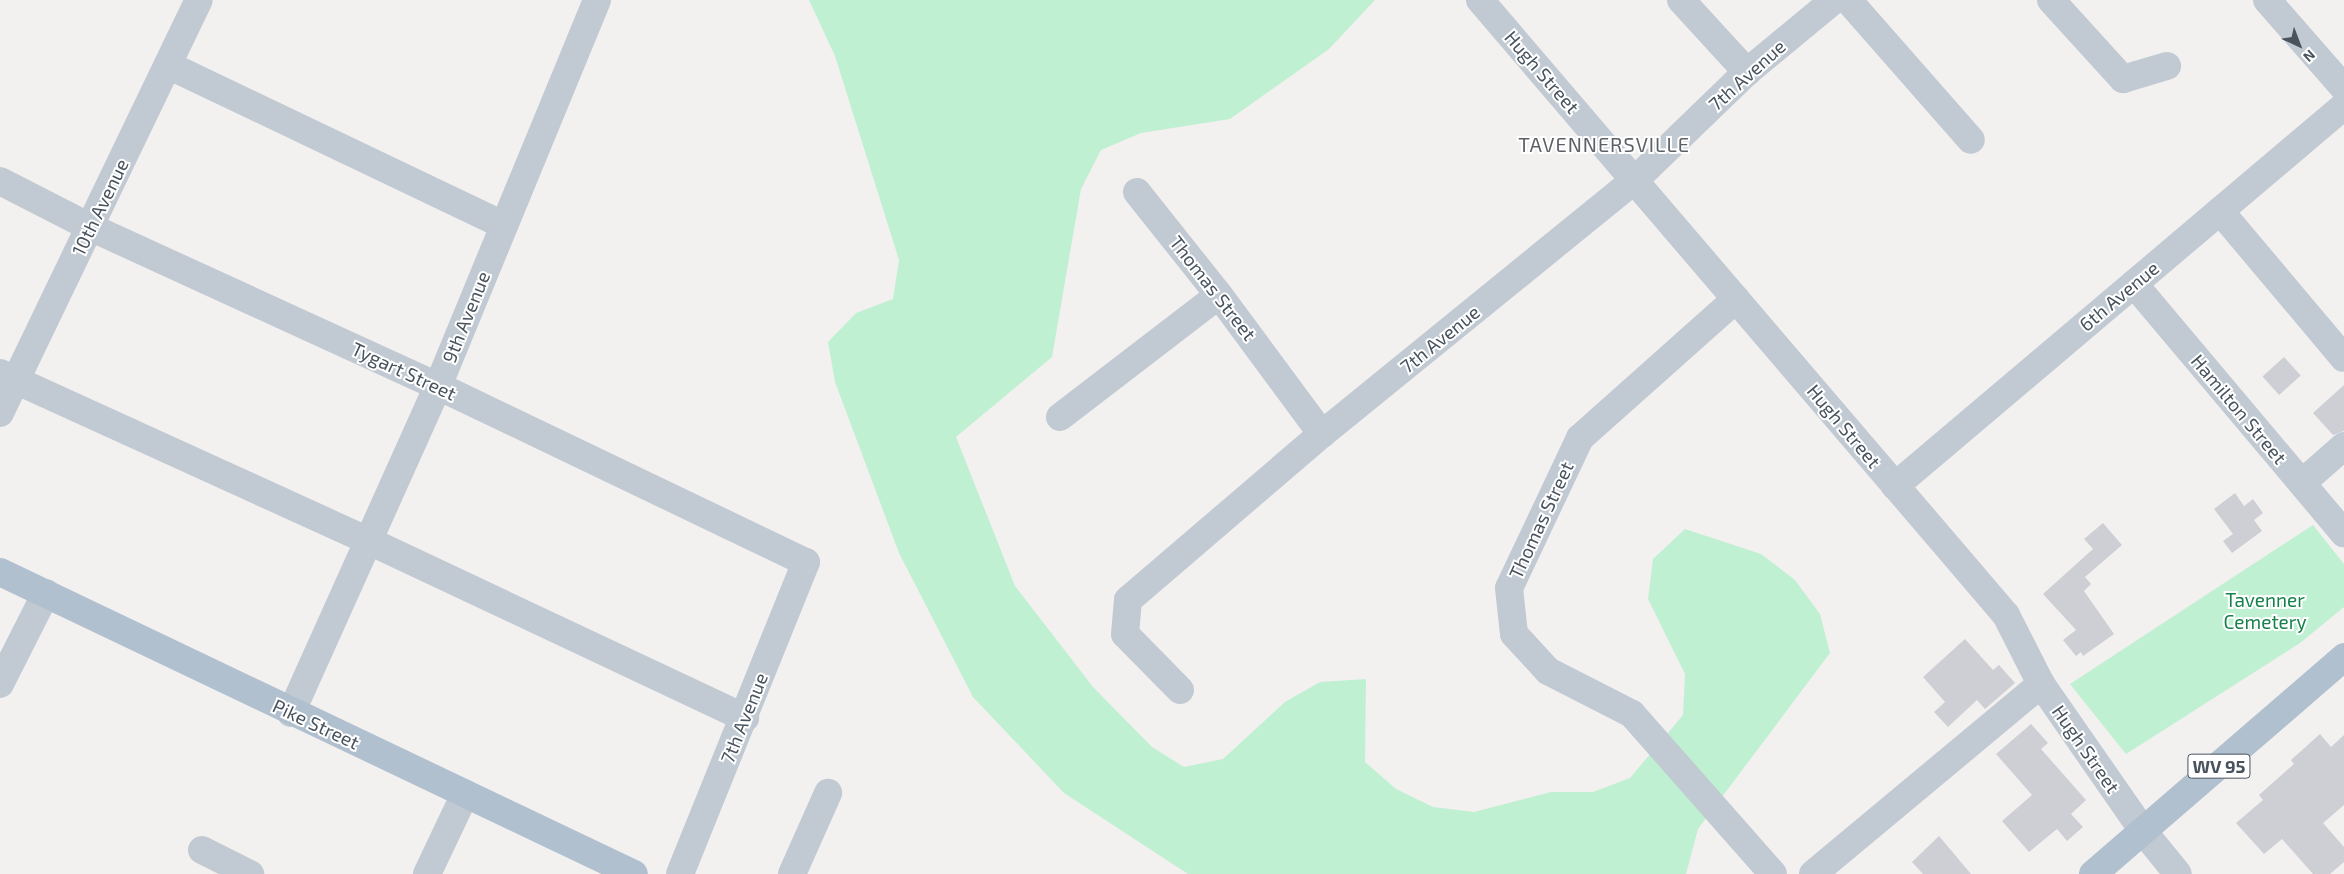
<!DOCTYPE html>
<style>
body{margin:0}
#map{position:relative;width:2344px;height:874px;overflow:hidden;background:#f3f0f0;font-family:"Exo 2",sans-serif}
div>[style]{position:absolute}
.green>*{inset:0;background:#bff0d2}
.building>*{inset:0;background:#cdcfd5;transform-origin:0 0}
.minor>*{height:28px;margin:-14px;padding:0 14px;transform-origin:14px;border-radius:14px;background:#c1cad2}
.major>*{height:28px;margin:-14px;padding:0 14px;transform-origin:14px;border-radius:14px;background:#b0c0cf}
span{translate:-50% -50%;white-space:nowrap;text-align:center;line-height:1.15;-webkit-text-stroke:4px #fff;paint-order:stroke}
.shield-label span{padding:1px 4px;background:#fff;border:1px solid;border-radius:4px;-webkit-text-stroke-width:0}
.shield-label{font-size:18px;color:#48535e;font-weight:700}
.street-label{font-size:19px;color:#48535e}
.park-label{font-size:19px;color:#17814c}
.neighbourhood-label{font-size:20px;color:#5d6065;letter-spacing:1px}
.north{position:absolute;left:2274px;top:20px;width:50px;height:50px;-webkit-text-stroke:4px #fff;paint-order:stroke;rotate:137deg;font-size:14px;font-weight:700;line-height:20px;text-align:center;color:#48535e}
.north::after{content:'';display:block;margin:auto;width:18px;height:22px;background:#48535e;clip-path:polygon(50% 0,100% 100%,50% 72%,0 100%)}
</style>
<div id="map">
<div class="green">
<div style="clip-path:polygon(809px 0,1375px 0,1329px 49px,1230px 119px,1141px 133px,1101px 150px,1081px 189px,1052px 357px,956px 437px,1015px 586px,1093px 687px,1152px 747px,1184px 767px,1223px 759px,1285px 702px,1320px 682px,1366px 679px,1365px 762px,1396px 789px,1433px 807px,1474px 812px,1551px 792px,1593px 792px,1630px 778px,1683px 715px,1685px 674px,1648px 599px,1653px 559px,1685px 529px,1761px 554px,1795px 580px,1820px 614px,1830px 653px,1698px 829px,1686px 874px,1188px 874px,1064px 793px,973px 697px,899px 553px,835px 382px,828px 342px,856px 313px,893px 299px,899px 260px,835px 56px)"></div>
<div style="clip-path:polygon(2313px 525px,2344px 564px,2344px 607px,2300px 643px,2126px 754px,2070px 684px)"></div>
</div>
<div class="building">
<div style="left:2284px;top:357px;width:25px;height:29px;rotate:48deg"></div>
<div style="clip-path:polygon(2344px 385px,2344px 431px,2333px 435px,2313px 413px)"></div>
<div style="clip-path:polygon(2235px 493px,2244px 506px,2253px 499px,2263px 513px,2254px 520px,2262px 531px,2232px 553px,2223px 541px,2233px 534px,2214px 509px)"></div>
<div style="clip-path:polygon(2103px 523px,2122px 545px,2085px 577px,2091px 584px,2084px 591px,2114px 634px,2083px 656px,2081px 652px,2076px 656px,2063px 640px,2076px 630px,2043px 594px,2093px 549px,2084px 539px)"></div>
<div style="clip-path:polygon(1965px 639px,1993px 670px,1999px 665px,2015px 683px,1985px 709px,1977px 700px,1948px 727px,1934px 712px,1945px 702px,1923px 677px)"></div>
<div style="clip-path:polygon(2031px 724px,2048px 743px,2041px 749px,2086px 800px,2071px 814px,2083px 827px,2067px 841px,2057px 829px,2029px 852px,2002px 821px,2032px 795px,1996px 754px)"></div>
<div style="clip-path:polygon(2320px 734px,2331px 747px,2344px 735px,2344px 805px,2323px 823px,2344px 847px,2344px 862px,2330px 874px,2313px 874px,2282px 839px,2264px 854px,2236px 823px,2263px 800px,2259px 795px,2294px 764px,2291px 760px)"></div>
<div style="clip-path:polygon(1939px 836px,1971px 874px,1923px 874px,1912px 862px)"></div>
</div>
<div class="minor">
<div style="left:1480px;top:0;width:809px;rotate:49.46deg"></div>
<div style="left:2006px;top:615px;width:77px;rotate:63.1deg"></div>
<div style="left:2041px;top:684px;width:179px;rotate:55.2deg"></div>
<div style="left:2143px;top:831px;width:55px;rotate:50.9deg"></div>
<div style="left:1681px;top:0;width:98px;rotate:47.5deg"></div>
<div style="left:1848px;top:0;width:186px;rotate:48.7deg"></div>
<div style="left:2051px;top:0;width:107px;rotate:47.7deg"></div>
<div style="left:2123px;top:79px;width:46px;rotate:-16.5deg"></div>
<div style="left:2267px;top:0;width:117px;rotate:48.8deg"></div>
<div style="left:170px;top:66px;width:370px;rotate:25.5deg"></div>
<div style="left:0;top:181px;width:101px;rotate:27.1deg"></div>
<div style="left:90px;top:227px;width:383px;rotate:24.6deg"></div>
<div style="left:438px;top:386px;width:408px;rotate:25.6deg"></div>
<div style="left:806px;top:562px;width:336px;rotate:112deg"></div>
<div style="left:1137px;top:192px;width:132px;rotate:51.5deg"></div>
<div style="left:1219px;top:295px;width:173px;rotate:53.5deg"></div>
<div style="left:2220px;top:211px;width:192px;rotate:49.9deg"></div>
<div style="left:2134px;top:284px;width:326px;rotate:49.9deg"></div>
<div style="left:1736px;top:299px;width:209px;rotate:138.3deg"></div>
<div style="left:1580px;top:438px;width:166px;rotate:115.3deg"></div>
<div style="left:1509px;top:588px;width:46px;rotate:83.8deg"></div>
<div style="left:1514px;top:634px;width:50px;rotate:47.4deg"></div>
<div style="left:1548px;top:671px;width:94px;rotate:27.1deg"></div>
<div style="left:1632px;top:714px;width:213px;rotate:48.6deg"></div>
<div style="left:0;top:373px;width:403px;rotate:24.5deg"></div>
<div style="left:367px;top:540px;width:418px;rotate:25.2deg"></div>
<div style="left:0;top:413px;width:458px;rotate:-64.3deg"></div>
<div style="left:1060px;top:417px;width:200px;rotate:-37.5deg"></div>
<div style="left:2302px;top:483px;width:56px;rotate:-41.4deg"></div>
<div style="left:1895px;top:486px;width:588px;rotate:-40.24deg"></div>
<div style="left:0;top:684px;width:102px;rotate:-63.2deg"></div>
<div style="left:1180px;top:690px;width:78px;rotate:-134.5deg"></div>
<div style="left:1125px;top:634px;width:34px;rotate:-85deg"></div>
<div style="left:1128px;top:600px;width:255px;rotate:-40.6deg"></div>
<div style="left:1322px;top:434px;width:403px;rotate:-39.1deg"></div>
<div style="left:1635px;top:180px;width:156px;rotate:-44deg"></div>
<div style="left:1747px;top:72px;width:113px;rotate:-39.6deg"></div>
<div style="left:291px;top:713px;width:359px;rotate:-65.8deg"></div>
<div style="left:438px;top:386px;width:417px;rotate:-67.6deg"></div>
<div style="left:202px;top:850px;width:54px;rotate:26.6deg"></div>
<div style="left:427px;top:874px;width:89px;rotate:-64.6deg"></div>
<div style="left:792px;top:874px;width:89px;rotate:-66deg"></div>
<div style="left:1813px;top:874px;width:297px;rotate:-39.8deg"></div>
</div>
<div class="major">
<div style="left:0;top:572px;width:702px;rotate:25.47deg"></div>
<div style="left:2093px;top:874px;width:332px;rotate:-40.8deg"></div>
</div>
<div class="shield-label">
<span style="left:2219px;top:766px">WV 95</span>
</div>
<div class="street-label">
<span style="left:1542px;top:72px;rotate:49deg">Hugh Street</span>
<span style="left:1747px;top:75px;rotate:-42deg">7th Avenue</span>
<span style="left:100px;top:207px;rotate:-64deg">10th Avenue</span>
<span style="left:1213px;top:288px;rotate:52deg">Thomas Street</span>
<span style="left:2119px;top:296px;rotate:-40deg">6th Avenue</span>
<span style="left:466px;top:317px;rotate:-68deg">9th Avenue</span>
<span style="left:1440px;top:339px;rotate:-39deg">7th Avenue</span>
<span style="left:404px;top:371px;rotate:25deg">Tygart Street</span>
<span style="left:2239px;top:409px;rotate:50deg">Hamilton Street</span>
<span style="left:1844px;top:426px;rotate:50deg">Hugh Street</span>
<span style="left:1541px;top:520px;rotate:-65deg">Thomas Street</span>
<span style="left:744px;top:718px;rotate:-68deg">7th Avenue</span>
<span style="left:316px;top:724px;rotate:25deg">Pike Street</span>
<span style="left:2086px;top:749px;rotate:55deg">Hugh Street</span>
</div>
<div class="park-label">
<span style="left:2265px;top:611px">Tavenner<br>Cemetery</span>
</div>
<div class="neighbourhood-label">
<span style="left:1604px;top:144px">TAVENNERSVILLE</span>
</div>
<div class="north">N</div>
</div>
